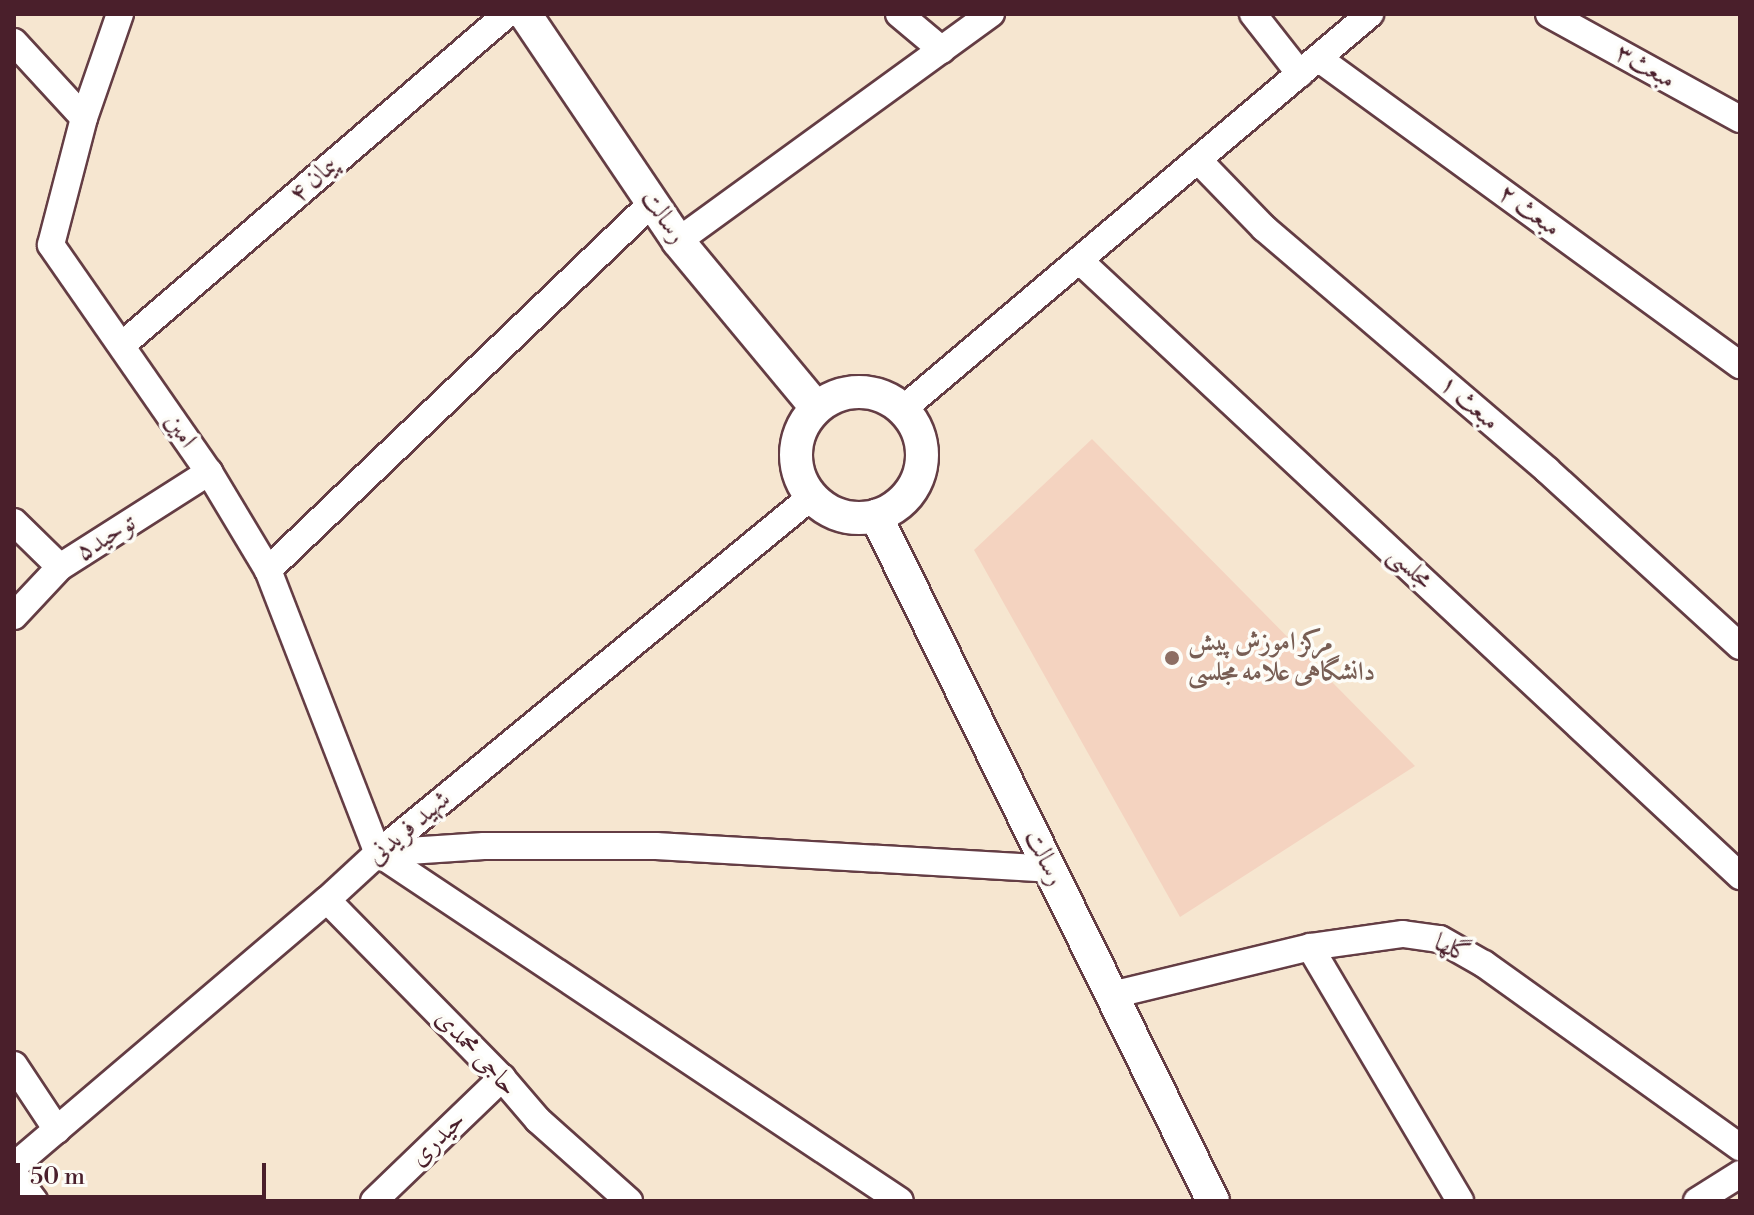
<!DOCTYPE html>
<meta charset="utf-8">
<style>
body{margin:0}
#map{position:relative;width:1754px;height:1215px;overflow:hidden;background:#f6e6d0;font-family:"Libre Bodoni",Amiri,serif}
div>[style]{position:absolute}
.built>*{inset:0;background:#f4d3c0}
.roads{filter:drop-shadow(2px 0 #643d44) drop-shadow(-2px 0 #643d44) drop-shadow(0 2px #643d44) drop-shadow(0 -2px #643d44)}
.minor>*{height:26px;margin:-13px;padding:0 13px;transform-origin:13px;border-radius:13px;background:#fff}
.tertiary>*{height:32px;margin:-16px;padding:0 16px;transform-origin:16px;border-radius:16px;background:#fff}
.tertiary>.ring{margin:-16px;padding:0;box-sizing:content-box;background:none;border:32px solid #fff;border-radius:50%}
.dots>*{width:22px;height:22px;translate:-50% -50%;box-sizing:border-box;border:4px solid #fdfcf7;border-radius:50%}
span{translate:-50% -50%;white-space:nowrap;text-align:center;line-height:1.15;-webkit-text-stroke:7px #fdfcf7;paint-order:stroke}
.street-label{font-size:26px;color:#4a1f2b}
.education-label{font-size:26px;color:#785e54;font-weight:700}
.left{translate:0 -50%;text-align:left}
.frame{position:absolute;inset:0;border:16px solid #4a1f2b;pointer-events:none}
.scale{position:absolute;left:16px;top:1163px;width:250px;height:36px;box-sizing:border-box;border:4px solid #4a1f2b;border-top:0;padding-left:10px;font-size:24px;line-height:28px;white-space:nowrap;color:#4a1f2b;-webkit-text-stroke:6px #fdfcf7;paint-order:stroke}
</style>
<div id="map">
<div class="built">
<div style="clip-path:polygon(1092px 439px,1415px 766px,1180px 917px,974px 550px)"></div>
</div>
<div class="roads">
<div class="minor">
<div style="left:120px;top:14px;width:110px;rotate:109.1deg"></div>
<div style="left:84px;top:118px;width:131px;rotate:104.6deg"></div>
<div style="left:51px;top:245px;width:277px;rotate:55.2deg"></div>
<div style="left:209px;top:472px;width:114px;rotate:59deg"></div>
<div style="left:268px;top:570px;width:304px;rotate:68.8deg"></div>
<div style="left:899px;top:14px;width:56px;rotate:39.9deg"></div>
<div style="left:1253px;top:14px;width:76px;rotate:51.9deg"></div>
<div style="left:1549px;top:14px;width:218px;rotate:28.8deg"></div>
<div style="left:14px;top:42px;width:103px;rotate:47.4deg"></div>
<div style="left:1318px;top:58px;width:522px;rotate:36.04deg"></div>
<div style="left:1198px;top:160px;width:95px;rotate:45.9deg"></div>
<div style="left:1264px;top:228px;width:372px;rotate:40.5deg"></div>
<div style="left:1547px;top:470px;width:261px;rotate:42.4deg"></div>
<div style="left:678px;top:241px;width:387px;rotate:-36deg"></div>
<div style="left:1079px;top:260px;width:904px;rotate:42.98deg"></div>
<div style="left:122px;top:345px;width:508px;rotate:-40.69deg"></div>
<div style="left:903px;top:409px;width:612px;rotate:-40.23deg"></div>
<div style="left:14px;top:522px;width:64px;rotate:44.4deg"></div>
<div style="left:268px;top:570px;width:531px;rotate:-43.7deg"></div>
<div style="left:14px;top:616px;width:67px;rotate:-46.8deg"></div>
<div style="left:60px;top:567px;width:177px;rotate:-32.5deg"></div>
<div style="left:378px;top:853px;width:106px;rotate:-3.8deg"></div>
<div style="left:484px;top:846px;width:172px"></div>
<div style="left:656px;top:846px;width:394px;rotate:3.3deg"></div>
<div style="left:378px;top:853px;width:627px;rotate:33.69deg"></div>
<div style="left:327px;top:900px;width:250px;rotate:45.5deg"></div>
<div style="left:502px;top:1078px;width:55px;rotate:49.4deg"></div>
<div style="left:538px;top:1120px;width:122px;rotate:41.7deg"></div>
<div style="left:1310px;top:947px;width:295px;rotate:59.4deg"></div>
<div style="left:1112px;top:995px;width:204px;rotate:-13.6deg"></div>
<div style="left:1310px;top:947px;width:94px;rotate:-8deg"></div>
<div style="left:1403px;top:934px;width:37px;rotate:8deg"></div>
<div style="left:1440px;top:939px;width:51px;rotate:29.6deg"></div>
<div style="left:1484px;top:964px;width:315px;rotate:35.6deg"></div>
<div style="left:14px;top:1065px;width:78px;rotate:56.5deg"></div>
<div style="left:14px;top:1166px;width:411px;rotate:-40.4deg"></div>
<div style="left:327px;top:900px;width:69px;rotate:-42.7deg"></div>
<div style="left:378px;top:853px;width:561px;rotate:-39.43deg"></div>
<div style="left:14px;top:1174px;width:34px;rotate:53deg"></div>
<div style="left:374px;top:1201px;width:178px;rotate:-43.9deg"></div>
<div style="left:1697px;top:1201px;width:51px;rotate:-32.1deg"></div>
</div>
<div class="tertiary">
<div style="left:525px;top:14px;width:274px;rotate:56deg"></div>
<div style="left:678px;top:241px;width:216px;rotate:50.3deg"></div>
<div class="ring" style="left:796px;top:392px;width:94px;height:94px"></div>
<div style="left:876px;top:516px;width:763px;rotate:63.8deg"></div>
</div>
</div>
<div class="dots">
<div style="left:1172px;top:658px;background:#8d6e63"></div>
</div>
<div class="street-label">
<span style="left:1645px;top:67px;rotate:29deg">مبعث۳</span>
<span style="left:314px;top:180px;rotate:-41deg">پیمان ۴</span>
<span style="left:1529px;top:211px;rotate:36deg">مبعث ۲</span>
<span style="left:663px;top:217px;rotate:55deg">رسالت</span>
<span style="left:1469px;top:403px;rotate:41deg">مبعث ۱</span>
<span style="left:180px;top:431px;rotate:55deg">امین</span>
<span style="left:106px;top:538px;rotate:-32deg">توحید۵</span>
<span style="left:1410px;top:568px;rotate:43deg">مجلسی</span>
<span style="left:409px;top:828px;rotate:-40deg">شهید فریدنی</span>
<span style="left:1044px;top:858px;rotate:64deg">رسالت</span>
<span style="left:1452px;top:949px;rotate:24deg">گلها</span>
<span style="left:476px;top:1053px;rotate:47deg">حاجی محمدی</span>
<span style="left:438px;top:1139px;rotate:-44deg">حیدری</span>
</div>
<div class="education-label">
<span class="left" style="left:1188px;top:658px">مرکز اموزش پیش<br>دانشگاهی علامه مجلسی</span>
</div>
<div class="frame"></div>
<div class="scale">50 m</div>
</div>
